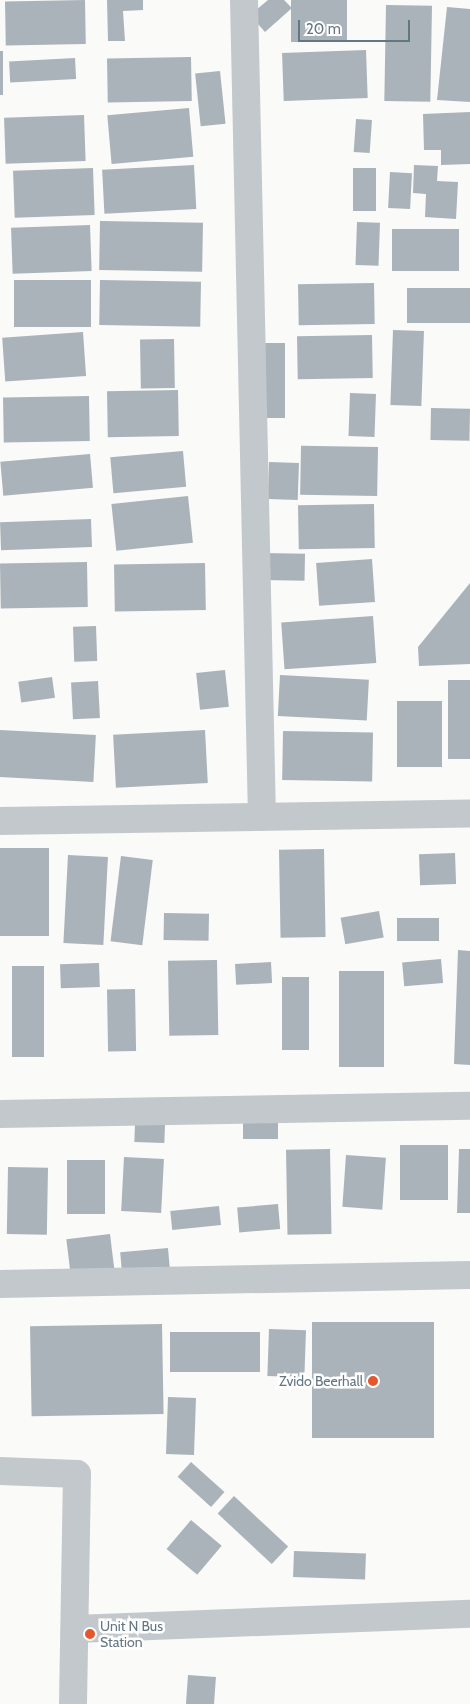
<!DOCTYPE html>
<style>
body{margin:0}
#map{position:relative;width:470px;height:1704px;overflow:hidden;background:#fafaf8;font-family:Cabin,sans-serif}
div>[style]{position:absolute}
.building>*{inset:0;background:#aab3b9;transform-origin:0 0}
.minor>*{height:28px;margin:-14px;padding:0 14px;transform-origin:14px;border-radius:14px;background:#c3c8cc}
.dots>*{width:14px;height:14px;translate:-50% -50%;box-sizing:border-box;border:2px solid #fff;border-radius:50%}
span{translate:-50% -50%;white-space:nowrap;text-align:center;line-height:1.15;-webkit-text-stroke:5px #fff;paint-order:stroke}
.poi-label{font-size:14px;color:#657683}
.right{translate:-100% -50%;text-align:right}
.left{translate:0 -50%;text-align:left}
.scale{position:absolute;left:298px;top:20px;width:112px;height:22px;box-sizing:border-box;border:2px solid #657683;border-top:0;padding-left:6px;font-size:15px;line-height:18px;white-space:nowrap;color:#657683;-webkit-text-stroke:4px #fff;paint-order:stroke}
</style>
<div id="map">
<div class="building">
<div style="left:85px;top:0;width:44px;height:80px;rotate:89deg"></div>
<div style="clip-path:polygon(107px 0,143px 0,143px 10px,123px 11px,125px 41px,108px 41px)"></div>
<div style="clip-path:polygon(268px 0,284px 0,292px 8px,265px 32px,250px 15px)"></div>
<div style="left:291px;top:0;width:56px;height:42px"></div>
<div style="left:386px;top:5px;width:46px;height:96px;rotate:1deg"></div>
<div style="clip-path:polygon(447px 7px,470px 9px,470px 102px,437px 100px)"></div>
<div style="left:366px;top:50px;width:48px;height:84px;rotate:88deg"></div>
<div style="left:0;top:51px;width:3px;height:44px"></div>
<div style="left:191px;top:57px;width:44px;height:84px;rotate:89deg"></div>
<div style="left:75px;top:58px;width:21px;height:66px;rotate:87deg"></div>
<div style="left:220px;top:71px;width:53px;height:25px;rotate:84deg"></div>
<div style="left:189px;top:108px;width:49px;height:82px;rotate:85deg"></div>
<div style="clip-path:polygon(470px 112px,470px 164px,441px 165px,441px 150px,424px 150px,423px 114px)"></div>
<div style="left:84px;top:115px;width:46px;height:80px;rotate:88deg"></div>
<div style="left:356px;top:119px;width:16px;height:33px;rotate:4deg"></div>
<div style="left:194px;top:165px;width:44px;height:92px;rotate:87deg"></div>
<div style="clip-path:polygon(414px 165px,438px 166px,437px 181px,458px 182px,456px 219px,425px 217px,426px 194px,413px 193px)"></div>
<div style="left:93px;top:168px;width:47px;height:80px;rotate:88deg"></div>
<div style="left:353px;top:168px;width:23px;height:43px"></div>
<div style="left:390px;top:172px;width:22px;height:36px;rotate:3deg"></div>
<div style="left:100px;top:221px;width:103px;height:49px;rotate:1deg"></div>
<div style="left:357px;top:222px;width:23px;height:43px;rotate:2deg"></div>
<div style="left:90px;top:225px;width:46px;height:79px;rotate:88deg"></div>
<div style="left:459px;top:229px;width:42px;height:67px;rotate:90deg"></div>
<div style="left:14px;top:280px;width:77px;height:47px"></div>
<div style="left:100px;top:280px;width:101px;height:45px;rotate:1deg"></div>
<div style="left:374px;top:283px;width:41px;height:76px;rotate:89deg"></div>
<div style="left:470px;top:288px;width:35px;height:63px;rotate:90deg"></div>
<div style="left:393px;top:330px;width:31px;height:75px;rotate:2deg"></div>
<div style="left:83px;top:332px;width:44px;height:81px;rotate:86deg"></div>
<div style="left:372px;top:335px;width:43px;height:75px;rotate:89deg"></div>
<div style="left:174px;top:339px;width:49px;height:34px;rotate:89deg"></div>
<div style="left:265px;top:343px;width:20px;height:75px"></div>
<div style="left:178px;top:390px;width:46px;height:71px;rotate:89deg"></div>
<div style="left:350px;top:393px;width:26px;height:43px;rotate:2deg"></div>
<div style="left:89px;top:396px;width:45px;height:86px;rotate:89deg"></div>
<div style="left:431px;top:408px;width:39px;height:32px;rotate:1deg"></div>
<div style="left:378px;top:447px;width:49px;height:77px;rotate:91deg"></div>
<div style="left:183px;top:451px;width:36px;height:73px;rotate:85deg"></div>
<div style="left:90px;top:454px;width:34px;height:90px;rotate:85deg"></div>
<div style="left:269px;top:462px;width:30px;height:37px;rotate:2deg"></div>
<div style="left:188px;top:496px;width:47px;height:77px;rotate:84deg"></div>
<div style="left:374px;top:504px;width:44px;height:76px;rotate:89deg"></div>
<div style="left:91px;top:519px;width:28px;height:91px;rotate:88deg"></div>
<div style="left:263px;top:553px;width:42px;height:27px;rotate:1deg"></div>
<div style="left:372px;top:559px;width:43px;height:56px;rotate:86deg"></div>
<div style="left:87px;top:562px;width:45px;height:87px;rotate:89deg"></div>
<div style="left:205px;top:563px;width:47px;height:91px;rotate:89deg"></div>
<div style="clip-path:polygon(470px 583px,470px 664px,419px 666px,418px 647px)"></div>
<div style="left:373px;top:616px;width:47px;height:92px;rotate:86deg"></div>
<div style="left:96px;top:626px;width:35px;height:23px;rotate:88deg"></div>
<div style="left:225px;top:670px;width:37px;height:29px;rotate:84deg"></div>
<div style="left:280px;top:675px;width:89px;height:41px;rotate:3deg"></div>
<div style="left:52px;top:677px;width:21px;height:34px;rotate:82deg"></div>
<div style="left:448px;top:680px;width:22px;height:79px"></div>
<div style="left:98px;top:681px;width:37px;height:27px;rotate:87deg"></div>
<div style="left:397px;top:701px;width:45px;height:66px"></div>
<div style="left:0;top:730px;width:96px;height:47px;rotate:3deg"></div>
<div style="left:205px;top:730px;width:53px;height:92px;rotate:87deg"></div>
<div style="left:283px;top:731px;width:90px;height:49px;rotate:1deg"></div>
<div style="left:0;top:848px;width:49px;height:88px"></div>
<div style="left:324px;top:849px;width:88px;height:45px;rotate:89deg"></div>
<div style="left:455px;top:853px;width:31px;height:36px;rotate:88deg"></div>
<div style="left:68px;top:855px;width:40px;height:88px;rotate:3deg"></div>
<div style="left:121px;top:856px;width:32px;height:86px;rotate:7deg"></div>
<div style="left:379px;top:911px;width:27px;height:39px;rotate:80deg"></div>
<div style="left:164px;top:913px;width:45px;height:27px;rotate:1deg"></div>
<div style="left:439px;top:918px;width:23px;height:42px;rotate:90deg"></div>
<div style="clip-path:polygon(458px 950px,470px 951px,470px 1065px,454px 1064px)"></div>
<div style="left:441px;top:959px;width:24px;height:39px;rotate:85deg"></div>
<div style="left:217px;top:960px;width:75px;height:49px;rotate:89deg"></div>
<div style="left:271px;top:962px;width:21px;height:36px;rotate:87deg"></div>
<div style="left:99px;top:963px;width:24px;height:39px;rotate:88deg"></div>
<div style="left:12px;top:966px;width:32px;height:91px"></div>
<div style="left:339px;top:971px;width:45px;height:96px"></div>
<div style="left:282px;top:977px;width:27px;height:73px"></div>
<div style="left:135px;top:989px;width:62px;height:28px;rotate:89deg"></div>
<div style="left:243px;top:1121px;width:35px;height:18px"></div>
<div style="left:135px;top:1124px;width:30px;height:18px;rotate:2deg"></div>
<div style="left:400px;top:1145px;width:48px;height:55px"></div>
<div style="left:330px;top:1149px;width:85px;height:44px;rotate:89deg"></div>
<div style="clip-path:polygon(459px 1149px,470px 1149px,470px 1213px,457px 1213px)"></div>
<div style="left:346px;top:1155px;width:40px;height:52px;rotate:4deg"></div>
<div style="left:124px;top:1157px;width:40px;height:54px;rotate:3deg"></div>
<div style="left:67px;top:1160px;width:38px;height:54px"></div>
<div style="left:8px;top:1167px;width:40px;height:67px;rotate:1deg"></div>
<div style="left:278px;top:1204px;width:25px;height:41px;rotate:85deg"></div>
<div style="left:219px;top:1206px;width:19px;height:49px;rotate:84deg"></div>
<div style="left:110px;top:1234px;width:35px;height:44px;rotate:83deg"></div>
<div style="left:168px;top:1248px;width:24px;height:48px;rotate:85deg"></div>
<div style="left:434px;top:1322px;width:116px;height:122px;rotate:90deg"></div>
<div style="left:162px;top:1324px;width:90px;height:132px;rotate:89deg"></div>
<div style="left:269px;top:1329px;width:37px;height:47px;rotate:2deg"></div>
<div style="left:170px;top:1332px;width:90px;height:40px"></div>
<div style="left:168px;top:1397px;width:28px;height:57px;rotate:2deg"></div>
<div style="left:191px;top:1462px;width:45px;height:20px;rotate:42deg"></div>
<div style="left:234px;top:1496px;width:74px;height:24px;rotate:43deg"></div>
<div style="left:191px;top:1520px;width:40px;height:38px;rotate:40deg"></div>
<div style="left:294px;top:1551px;width:72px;height:26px;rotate:2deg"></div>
<div style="left:188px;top:1675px;width:28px;height:29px;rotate:4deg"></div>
</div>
<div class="minor">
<div style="left:244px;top:0;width:817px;rotate:88.74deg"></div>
<div style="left:0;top:821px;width:470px;rotate:-0.9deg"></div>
<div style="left:0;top:1114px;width:470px;rotate:-1deg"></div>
<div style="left:0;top:1284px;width:470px;rotate:-1.1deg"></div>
<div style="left:0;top:1471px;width:77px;rotate:2.2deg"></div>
<div style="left:77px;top:1474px;width:230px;rotate:91deg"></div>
<div style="left:75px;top:1629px;width:395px;rotate:-2.2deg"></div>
</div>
<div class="dots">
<div style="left:373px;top:1381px;background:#e4572e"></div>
<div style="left:90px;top:1634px;background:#e4572e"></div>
</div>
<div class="poi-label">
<span class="right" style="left:363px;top:1381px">Zvido Beerhall</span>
<span class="left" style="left:100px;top:1634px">Unit N Bus<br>Station</span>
</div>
<div class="scale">20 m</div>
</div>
